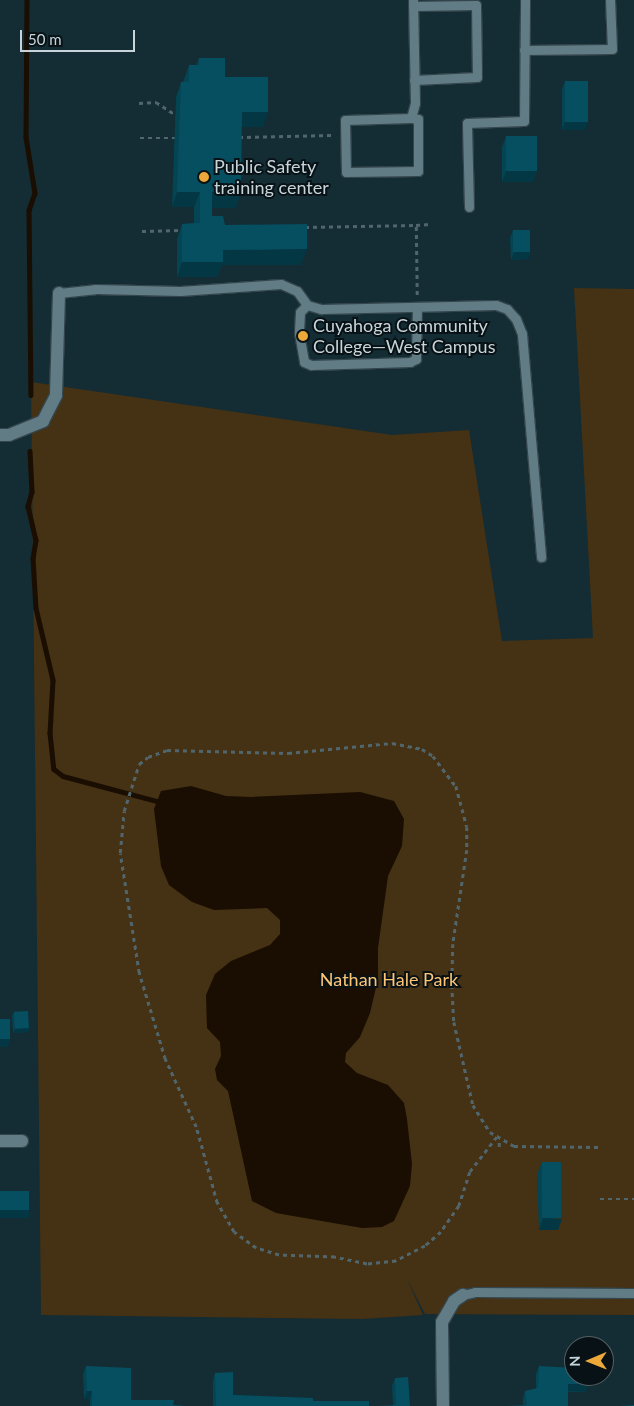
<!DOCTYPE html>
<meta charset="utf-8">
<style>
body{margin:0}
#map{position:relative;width:634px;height:1406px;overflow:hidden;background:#142c33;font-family:Lato,sans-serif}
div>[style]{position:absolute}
.green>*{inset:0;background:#453113}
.water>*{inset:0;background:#190e01}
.stream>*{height:4.5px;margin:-2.25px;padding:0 2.25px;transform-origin:2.25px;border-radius:2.25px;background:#190e01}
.path>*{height:2.5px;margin-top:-1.25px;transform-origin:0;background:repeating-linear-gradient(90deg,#51666c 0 4px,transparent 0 8px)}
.roads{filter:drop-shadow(1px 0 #34464d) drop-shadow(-1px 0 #34464d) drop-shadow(0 1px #34464d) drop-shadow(0 -1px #34464d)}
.service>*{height:9px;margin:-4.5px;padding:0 4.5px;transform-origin:4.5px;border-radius:4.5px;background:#627c85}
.minor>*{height:12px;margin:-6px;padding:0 6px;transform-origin:6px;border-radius:6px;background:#627c85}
.wall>*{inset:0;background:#054453}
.shaded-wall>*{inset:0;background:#043744;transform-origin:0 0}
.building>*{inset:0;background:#064f61;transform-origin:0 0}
.dots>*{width:14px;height:14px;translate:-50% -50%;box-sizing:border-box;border:2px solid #081216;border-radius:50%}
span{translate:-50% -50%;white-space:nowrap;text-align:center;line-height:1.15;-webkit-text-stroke:4px #081216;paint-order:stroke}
.poi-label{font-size:18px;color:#c7d5da}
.left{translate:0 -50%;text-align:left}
.park-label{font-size:18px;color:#fdc574}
.north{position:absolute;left:564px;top:1336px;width:50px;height:50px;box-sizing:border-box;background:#081216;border:1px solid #546064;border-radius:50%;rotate:269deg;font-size:14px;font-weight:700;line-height:20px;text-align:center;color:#c7d5da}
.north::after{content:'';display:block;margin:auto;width:18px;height:22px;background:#eca93a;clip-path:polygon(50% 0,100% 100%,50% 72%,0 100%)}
.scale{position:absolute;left:20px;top:30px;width:115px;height:22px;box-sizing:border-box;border:2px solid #c7d5da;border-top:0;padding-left:6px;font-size:15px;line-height:18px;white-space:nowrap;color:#c7d5da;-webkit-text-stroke:4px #081216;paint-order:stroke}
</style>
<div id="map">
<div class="green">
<div style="clip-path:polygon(574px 288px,634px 289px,634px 1315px,425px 1314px,407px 1279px,423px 1315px,363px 1319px,41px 1315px,31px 382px,392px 435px,469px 430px,502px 641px,593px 638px)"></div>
</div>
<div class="water">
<div style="clip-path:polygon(191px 786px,226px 796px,251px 797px,360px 792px,394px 801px,404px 819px,402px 846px,388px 876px,378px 948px,378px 979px,370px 1013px,360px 1037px,346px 1053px,345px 1062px,357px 1073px,388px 1085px,404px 1103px,407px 1119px,412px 1164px,410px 1186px,394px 1221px,382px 1227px,362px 1228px,276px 1213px,252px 1201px,228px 1091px,217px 1080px,215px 1069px,221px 1056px,220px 1042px,207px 1028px,206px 995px,215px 974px,231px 961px,270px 945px,280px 934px,280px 920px,267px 908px,214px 910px,192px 902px,169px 885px,161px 866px,154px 809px,161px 791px)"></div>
</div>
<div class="stream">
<div style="left:27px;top:0;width:137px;rotate:90.4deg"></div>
<div style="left:26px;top:137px;width:57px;rotate:80.9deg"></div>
<div style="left:35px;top:193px;width:18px;rotate:109deg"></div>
<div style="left:29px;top:210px;width:185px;rotate:89.4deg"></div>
<div style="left:30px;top:451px;width:41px;rotate:87.2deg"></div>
<div style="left:32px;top:492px;width:15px;rotate:106deg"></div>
<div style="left:28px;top:506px;width:35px;rotate:77deg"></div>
<div style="left:36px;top:540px;width:18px;rotate:99deg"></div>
<div style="left:33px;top:558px;width:50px;rotate:86.6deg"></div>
<div style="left:36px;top:608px;width:74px;rotate:76.7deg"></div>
<div style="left:53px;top:680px;width:53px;rotate:93.2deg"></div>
<div style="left:50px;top:733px;width:36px;rotate:84deg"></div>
<div style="left:54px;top:769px;width:11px;rotate:38deg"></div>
<div style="left:63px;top:776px;width:97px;rotate:14.9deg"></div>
</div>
<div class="path">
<div style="left:139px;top:103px;width:17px;rotate:-3deg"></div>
<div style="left:156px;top:102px;width:24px;rotate:33deg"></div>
<div style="left:239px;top:137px;width:92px;rotate:-1.2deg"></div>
<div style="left:140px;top:138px;width:36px"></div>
<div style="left:305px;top:227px;width:111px;rotate:-1deg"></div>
<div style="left:142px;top:231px;width:40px;rotate:-1.4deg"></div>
<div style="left:417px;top:295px;width:70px;rotate:-90.8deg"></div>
<div style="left:416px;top:225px;width:14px;rotate:-4deg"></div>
<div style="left:497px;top:1137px;width:44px;rotate:127.6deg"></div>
<div style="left:470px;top:1172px;width:36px;rotate:108deg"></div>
<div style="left:459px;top:1206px;width:32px;rotate:125deg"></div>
<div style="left:441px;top:1232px;width:21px;rotate:139deg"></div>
<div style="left:425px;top:1246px;width:33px;rotate:153deg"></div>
<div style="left:396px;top:1261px;width:29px;rotate:174deg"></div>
<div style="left:367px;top:1264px;width:33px;rotate:-168deg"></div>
<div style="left:335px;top:1257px;width:56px;rotate:-178deg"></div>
<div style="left:279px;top:1255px;width:24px;rotate:-163deg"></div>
<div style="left:256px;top:1248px;width:27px;rotate:-144deg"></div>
<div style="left:234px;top:1232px;width:34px;rotate:-120deg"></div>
<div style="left:217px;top:1203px;width:79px;rotate:-105.4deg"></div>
<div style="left:196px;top:1127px;width:75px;rotate:-114.5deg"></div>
<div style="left:165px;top:1059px;width:90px;rotate:-106.8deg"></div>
<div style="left:139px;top:973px;width:121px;rotate:-99deg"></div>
<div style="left:120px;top:853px;width:42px;rotate:-84.6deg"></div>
<div style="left:124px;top:811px;width:49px;rotate:-72.3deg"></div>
<div style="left:139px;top:764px;width:11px;rotate:-38deg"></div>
<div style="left:148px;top:757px;width:20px;rotate:-20deg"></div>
<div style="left:167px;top:750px;width:121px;rotate:1.4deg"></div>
<div style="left:288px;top:753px;width:104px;rotate:-5.5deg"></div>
<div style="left:392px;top:743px;width:31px;rotate:11deg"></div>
<div style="left:422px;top:749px;width:13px;rotate:32deg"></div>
<div style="left:433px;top:756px;width:38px;rotate:53deg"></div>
<div style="left:456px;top:786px;width:42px;rotate:75deg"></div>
<div style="left:467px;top:827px;width:23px;rotate:90deg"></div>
<div style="left:467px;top:850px;width:95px;rotate:98.5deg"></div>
<div style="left:453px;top:944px;width:41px;rotate:91.4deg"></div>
<div style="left:452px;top:985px;width:37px;rotate:87deg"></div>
<div style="left:454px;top:1022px;width:85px;rotate:77.1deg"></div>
<div style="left:473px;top:1105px;width:32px;rotate:58deg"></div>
<div style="left:490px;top:1132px;width:28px;rotate:30deg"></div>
<div style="left:514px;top:1146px;width:86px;rotate:0.7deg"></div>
<div style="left:499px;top:1147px;width:8px;rotate:-90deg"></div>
<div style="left:600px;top:1199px;width:34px"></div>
</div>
<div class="roads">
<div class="service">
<div style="left:413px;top:6px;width:63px;rotate:-0.9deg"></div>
<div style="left:476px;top:5px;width:72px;rotate:89.2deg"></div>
<div style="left:477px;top:77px;width:63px;rotate:177.3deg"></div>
<div style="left:524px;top:50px;width:88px;rotate:-0.7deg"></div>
<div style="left:612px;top:49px;width:49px;rotate:-92.3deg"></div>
<div style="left:411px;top:118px;width:7px;rotate:8deg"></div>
<div style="left:418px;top:119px;width:52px;rotate:90deg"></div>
<div style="left:418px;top:171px;width:72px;rotate:179.2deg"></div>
<div style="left:346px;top:172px;width:52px;rotate:-91.1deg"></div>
<div style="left:345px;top:120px;width:66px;rotate:-1.7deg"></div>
<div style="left:411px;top:118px;width:16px;rotate:-75deg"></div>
<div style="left:415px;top:103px;width:103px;rotate:-91.1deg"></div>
<div style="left:469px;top:207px;width:84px;rotate:-91.4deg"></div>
<div style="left:467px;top:123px;width:57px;rotate:-2deg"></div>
<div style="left:524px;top:121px;width:121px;rotate:-89.5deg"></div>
<div style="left:59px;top:293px;width:36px;rotate:-6deg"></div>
<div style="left:95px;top:289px;width:85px;rotate:1.3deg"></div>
<div style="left:180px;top:291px;width:101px;rotate:-4deg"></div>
<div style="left:281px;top:284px;width:17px;rotate:24deg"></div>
<div style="left:297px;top:291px;width:17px;rotate:54deg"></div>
<div style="left:307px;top:305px;width:15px;rotate:16deg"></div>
<div style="left:321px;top:309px;width:175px;rotate:-1.3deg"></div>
<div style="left:496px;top:305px;width:12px;rotate:20deg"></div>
<div style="left:507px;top:309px;width:13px;rotate:48deg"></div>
<div style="left:516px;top:319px;width:16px;rotate:68deg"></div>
<div style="left:522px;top:334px;width:224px;rotate:85.1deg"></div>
<div style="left:307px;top:305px;width:10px;rotate:135deg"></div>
<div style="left:300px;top:312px;width:21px;rotate:93deg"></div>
<div style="left:299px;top:333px;width:29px;rotate:80deg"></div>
<div style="left:304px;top:362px;width:8px;rotate:23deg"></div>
<div style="left:311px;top:365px;width:99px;rotate:-1.7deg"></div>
<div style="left:410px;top:362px;width:7px;rotate:-27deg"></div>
<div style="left:416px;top:359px;width:52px;rotate:-88.9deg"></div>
<div style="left:463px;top:1295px;width:12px;rotate:-14deg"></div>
<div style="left:475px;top:1292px;width:159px;rotate:0.4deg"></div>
</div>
<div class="minor">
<div style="left:0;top:435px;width:9px"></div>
<div style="left:9px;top:435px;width:37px;rotate:-22deg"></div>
<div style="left:43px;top:421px;width:29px;rotate:-63deg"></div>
<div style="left:56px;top:395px;width:102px;rotate:-88.3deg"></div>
<div style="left:0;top:1141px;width:22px"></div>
<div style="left:443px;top:1406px;width:84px;rotate:-90.7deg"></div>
<div style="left:442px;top:1322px;width:24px;rotate:-60deg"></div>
<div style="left:454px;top:1301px;width:11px;rotate:-34deg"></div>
</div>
</div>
<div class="wall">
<div style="clip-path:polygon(199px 58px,225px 77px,263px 127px,241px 127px,236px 208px,212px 208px,212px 216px,225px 225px,301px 265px,222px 265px,217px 277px,177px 277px,177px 239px,182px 224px,194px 223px,194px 207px,172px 207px,176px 97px,181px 82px,183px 82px,189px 65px,196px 65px)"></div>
<div style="clip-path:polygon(565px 81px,585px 130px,562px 130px,562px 89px)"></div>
<div style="clip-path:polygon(506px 136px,533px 182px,502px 182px,502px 147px)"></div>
<div style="clip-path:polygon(513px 230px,529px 259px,511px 260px,510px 238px)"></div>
<div style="clip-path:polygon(14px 1012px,29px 1028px,28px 1032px,13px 1033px,12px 1016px)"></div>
<div style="clip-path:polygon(542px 1162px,558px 1230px,539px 1230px,537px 1174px)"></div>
<div style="clip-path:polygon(86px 1366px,131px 1400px,173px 1405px,186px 1406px,90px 1406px,90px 1399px,84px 1399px,83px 1374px)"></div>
<div style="clip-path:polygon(539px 1366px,586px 1392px,568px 1392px,568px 1406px,523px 1405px,523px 1398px,525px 1391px,536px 1389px,536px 1374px)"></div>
<div style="clip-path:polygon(215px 1373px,233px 1395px,369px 1406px,213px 1406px,213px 1380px)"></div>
<div style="clip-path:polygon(395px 1378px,410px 1406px,393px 1406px,392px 1386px)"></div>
</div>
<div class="shaded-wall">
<div style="clip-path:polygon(242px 112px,268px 112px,263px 127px,236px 127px)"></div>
<div style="clip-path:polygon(565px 122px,588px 122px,585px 130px,562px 130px)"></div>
<div style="clip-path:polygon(506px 171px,537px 171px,533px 182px,502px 182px)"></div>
<div style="clip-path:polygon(177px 192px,200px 192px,194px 207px,172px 207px)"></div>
<div style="clip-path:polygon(212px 192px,241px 193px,236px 208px,206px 208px)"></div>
<div style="clip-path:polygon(307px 249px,301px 265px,222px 265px,217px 277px,177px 277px,182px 262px,223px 250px)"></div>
<div style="clip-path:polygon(531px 251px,529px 259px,511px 260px,514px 252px)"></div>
<div style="clip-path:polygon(15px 1028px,29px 1028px,28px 1032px,13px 1033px)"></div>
<div style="clip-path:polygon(0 1039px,10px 1039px,8px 1047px,0 1047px)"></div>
<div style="left:0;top:1210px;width:29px;height:8px"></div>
<div style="clip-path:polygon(543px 1218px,562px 1219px,558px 1230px,539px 1230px)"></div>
<div style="clip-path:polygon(568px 1384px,589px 1384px,586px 1392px,565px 1391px)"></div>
<div style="clip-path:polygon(87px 1391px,92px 1391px,90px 1399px,84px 1399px)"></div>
</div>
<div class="building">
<div style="clip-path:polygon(199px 58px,225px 58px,225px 77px,268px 77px,268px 112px,242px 112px,241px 193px,212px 192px,212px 216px,223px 216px,225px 225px,307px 224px,307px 249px,223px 250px,223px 262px,182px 262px,182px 224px,200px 223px,200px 192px,177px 192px,181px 82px,189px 82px,189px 65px,199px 65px)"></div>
<div style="left:565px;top:81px;width:23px;height:41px"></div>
<div style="left:506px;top:136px;width:31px;height:35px"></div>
<div style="left:513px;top:230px;width:17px;height:22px"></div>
<div style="left:28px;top:1011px;width:17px;height:14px;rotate:87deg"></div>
<div style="left:10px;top:1019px;width:20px;height:10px;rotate:90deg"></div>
<div style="left:542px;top:1162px;width:19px;height:56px"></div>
<div style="left:29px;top:1191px;width:19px;height:29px;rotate:90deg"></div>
<div style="clip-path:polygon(86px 1366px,131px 1368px,131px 1400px,174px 1400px,173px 1405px,186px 1406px,92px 1406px,92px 1391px,87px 1391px)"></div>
<div style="clip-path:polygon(539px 1366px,574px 1368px,574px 1376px,589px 1376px,589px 1384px,568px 1384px,568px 1406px,506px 1406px,527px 1405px,525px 1391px,538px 1388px)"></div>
<div style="clip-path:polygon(233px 1372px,233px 1395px,313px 1398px,313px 1401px,369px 1401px,369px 1406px,216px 1406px,215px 1373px)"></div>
<div style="clip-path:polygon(408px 1377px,410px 1406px,377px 1406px,396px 1405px,395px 1378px)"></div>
<div style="clip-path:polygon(634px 1405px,634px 1406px,620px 1406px)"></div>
</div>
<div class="dots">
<div style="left:204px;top:177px;background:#eca93a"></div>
<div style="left:303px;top:336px;background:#eca93a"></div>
</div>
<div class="poi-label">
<span class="left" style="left:214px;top:177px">Public Safety<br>training center</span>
<span class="left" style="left:313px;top:336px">Cuyahoga Community<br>College—West Campus</span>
</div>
<div class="park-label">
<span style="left:389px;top:979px">Nathan Hale Park</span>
</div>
<div class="north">N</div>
<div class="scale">50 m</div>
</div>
